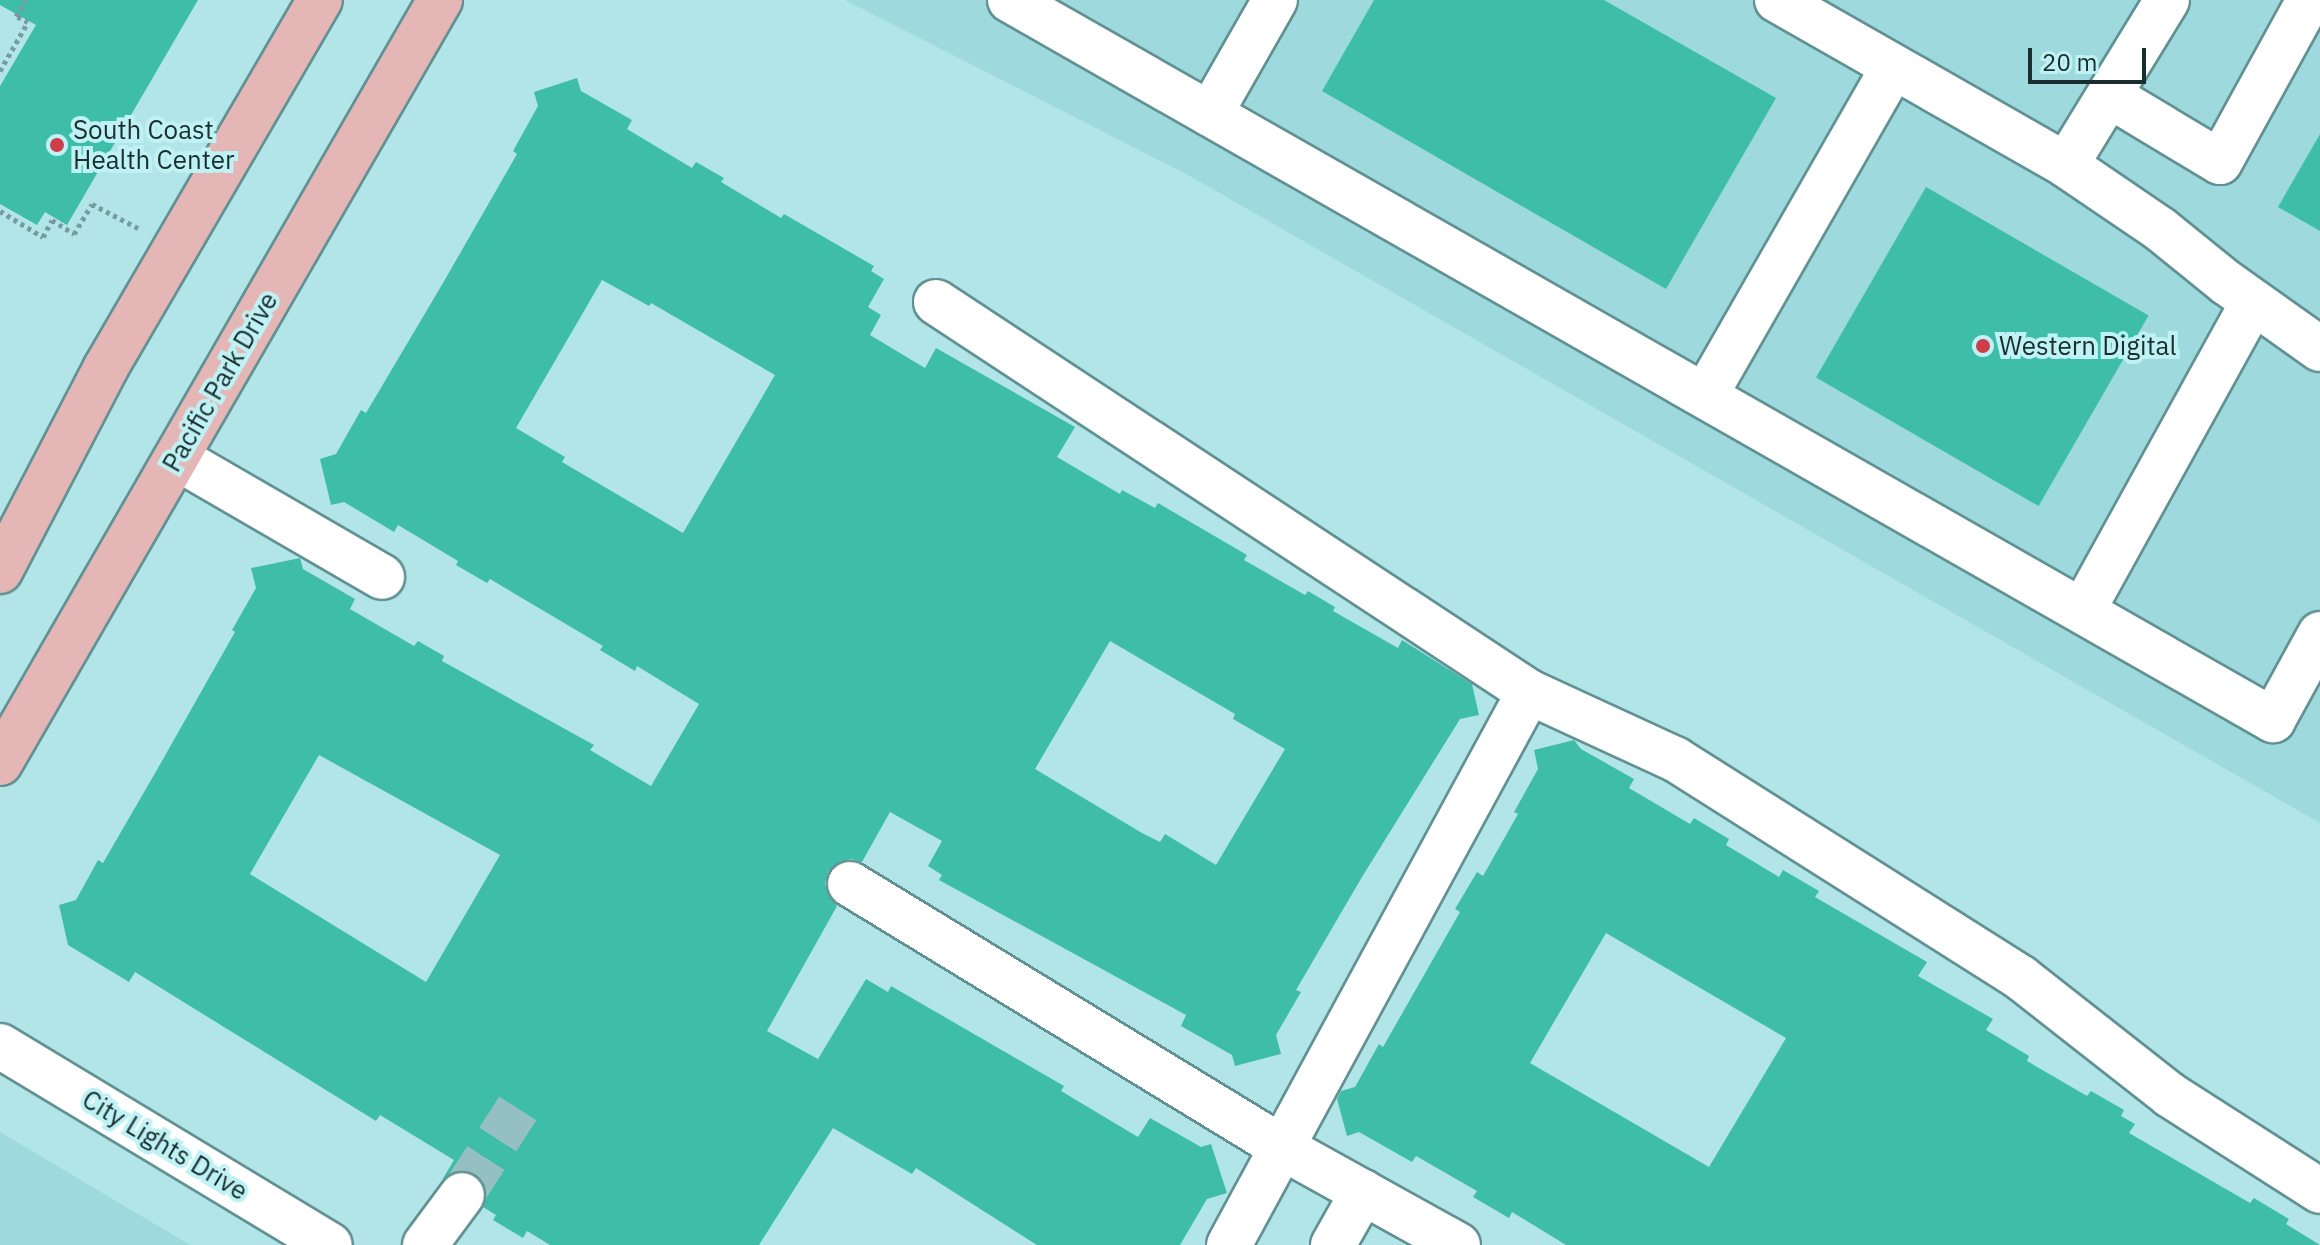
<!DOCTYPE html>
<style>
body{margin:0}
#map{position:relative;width:2320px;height:1245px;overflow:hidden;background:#b2e5e7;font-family:"IBM Plex Sans",sans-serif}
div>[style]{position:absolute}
.built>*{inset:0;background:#9edadd}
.building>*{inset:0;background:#3ebea9;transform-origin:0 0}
.minor-tunnel>*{height:44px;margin-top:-22px;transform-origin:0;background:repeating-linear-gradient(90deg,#94c0c2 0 44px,transparent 0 66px)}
.path>*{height:5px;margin-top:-2.5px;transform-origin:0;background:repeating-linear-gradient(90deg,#769c9e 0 4px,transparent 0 8px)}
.roads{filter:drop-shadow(2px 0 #619193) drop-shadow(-2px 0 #619193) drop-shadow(0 2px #619193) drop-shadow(0 -2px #619193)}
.minor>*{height:44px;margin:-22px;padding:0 22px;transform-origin:22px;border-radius:22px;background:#fff}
.major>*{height:44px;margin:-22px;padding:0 22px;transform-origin:22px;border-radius:22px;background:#e4b7b6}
.dots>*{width:22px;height:22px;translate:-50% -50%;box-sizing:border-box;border:4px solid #bff2f4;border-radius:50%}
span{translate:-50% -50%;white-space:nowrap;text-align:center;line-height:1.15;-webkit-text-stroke:8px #bff2f4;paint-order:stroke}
.poi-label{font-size:26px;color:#1a2e2f}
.left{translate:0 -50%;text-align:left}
.street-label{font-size:26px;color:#1a2e2f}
.scale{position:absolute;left:2028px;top:48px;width:118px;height:36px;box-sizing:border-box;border:4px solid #1a2e2f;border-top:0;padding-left:10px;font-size:24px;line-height:28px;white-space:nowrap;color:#1a2e2f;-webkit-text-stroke:6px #bff2f4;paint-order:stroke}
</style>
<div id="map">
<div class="built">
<div style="clip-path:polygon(845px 0,2320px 0,2320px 823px,1188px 175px)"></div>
<div style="clip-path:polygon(0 1132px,190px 1245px,0 1245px)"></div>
</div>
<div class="building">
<div style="clip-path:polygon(0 0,198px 0,67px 225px,45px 212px,37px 225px,0 204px,0 86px,36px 25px,0 5px)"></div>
<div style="clip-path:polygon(1374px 0,1604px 0,1776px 98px,1666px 289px,1322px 91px)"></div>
<div style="clip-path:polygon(evenodd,577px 78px,581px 91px,632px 120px,627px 129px,692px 168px,696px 162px,724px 178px,721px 182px,781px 218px,784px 214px,874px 266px,871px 271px,884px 279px,868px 307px,881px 315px,870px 335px,925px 368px,936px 348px,1075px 427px,1057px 457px,1120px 494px,1122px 490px,1155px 508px,1158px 503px,1247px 555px,1244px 560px,1305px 595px,1308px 591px,1335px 607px,1333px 611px,1398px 648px,1402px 640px,1472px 684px,1479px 715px,1460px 719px,1362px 877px,1296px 990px,1301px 992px,1276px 1035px,1281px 1054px,1235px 1066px,1232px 1055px,1181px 1026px,1186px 1015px,939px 880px,942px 875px,928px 866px,942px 841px,890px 812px,862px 862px,851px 859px,839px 862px,828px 872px,825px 883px,828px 895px,837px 906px,767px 1031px,818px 1059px,866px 979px,888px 992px,891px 986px,1064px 1086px,1061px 1091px,1138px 1137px,1150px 1118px,1201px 1147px,1211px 1144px,1227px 1193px,1207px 1199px,1180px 1245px,1037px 1245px,916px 1168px,912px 1174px,833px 1128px,759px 1245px,550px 1245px,527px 1231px,523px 1238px,493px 1220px,496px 1215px,483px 1207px,485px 1186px,476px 1175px,464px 1170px,453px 1172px,442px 1180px,454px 1160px,380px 1115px,376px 1121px,135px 972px,129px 982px,68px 945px,59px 905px,76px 900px,98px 860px,103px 863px,158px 768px,235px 632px,232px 630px,256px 588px,251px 568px,300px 558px,303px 569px,355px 599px,350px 609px,414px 646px,418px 641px,444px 656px,442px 661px,594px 745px,590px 750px,651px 786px,699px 704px,637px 666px,635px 671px,600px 650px,603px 646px,490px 579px,487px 583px,456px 565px,458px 561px,398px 525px,394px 532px,344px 502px,331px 505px,320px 459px,336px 454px,361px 410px,366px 413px,443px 283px,517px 154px,513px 151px,538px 106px,534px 92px,577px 78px,602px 280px,649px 306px,651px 303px,775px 375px,683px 533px,562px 462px,565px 457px,516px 428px,602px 280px,577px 78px,1110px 641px,1235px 714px,1233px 719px,1285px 749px,1216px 865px,1165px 834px,1160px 842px,1142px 833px,1035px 769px,1110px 641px,577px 78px,319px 755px,500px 855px,426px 982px,250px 874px,319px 755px)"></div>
<div style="clip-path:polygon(2320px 134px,2320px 231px,2278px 207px)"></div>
<div style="left:1926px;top:187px;width:257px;height:220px;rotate:30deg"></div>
<div style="clip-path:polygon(evenodd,1574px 740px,1581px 749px,1634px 779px,1629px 788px,1690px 824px,1694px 818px,1729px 839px,1726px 845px,1779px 877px,1783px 870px,1819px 891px,1815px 897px,1927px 962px,1918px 976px,1993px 1019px,1986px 1030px,2029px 1056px,2027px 1061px,2087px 1096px,2091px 1091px,2124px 1110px,2121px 1116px,2135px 1124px,2129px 1133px,2250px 1203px,2254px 1198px,2289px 1219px,2286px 1224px,2320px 1245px,1566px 1245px,1512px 1212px,1509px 1218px,1473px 1197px,1477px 1191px,1416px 1156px,1412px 1162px,1359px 1132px,1347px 1136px,1337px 1099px,1341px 1091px,1355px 1087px,1379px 1044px,1383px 1047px,1460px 912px,1455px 909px,1477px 872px,1483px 876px,1518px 814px,1514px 812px,1538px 769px,1534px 750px,1574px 740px,1606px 933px,1786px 1038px,1709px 1167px,1530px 1063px,1606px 933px)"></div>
</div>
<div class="minor-tunnel">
<div style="left:462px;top:1195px;width:103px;rotate:-57.2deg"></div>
</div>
<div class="path">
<div style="left:0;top:71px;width:56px;rotate:-60.3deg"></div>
<div style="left:28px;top:22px;width:13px;rotate:-153deg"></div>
<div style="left:16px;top:16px;width:19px;rotate:-58deg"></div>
<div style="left:0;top:211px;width:50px;rotate:31.2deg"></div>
<div style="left:43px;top:237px;width:19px;rotate:-62deg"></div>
<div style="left:52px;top:220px;width:26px;rotate:32deg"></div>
<div style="left:74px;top:234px;width:35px;rotate:-59deg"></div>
<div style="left:92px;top:204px;width:52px;rotate:27.6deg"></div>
</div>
<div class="roads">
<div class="minor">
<div style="left:1010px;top:0;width:1454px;rotate:29.69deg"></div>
<div style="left:2273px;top:720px;width:98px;rotate:-61.3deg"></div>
<div style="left:1777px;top:0;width:333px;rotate:29.7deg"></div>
<div style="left:2066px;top:165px;width:114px;rotate:34.2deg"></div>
<div style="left:2160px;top:229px;width:86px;rotate:38.9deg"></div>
<div style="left:2227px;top:283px;width:114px;rotate:35.4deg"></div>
<div style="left:2110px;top:96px;width:128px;rotate:31deg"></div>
<div style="left:2220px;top:162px;width:185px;rotate:-61.2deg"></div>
<div style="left:1210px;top:114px;width:131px;rotate:-60.3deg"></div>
<div style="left:2066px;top:165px;width:193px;rotate:-58.5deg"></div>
<div style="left:936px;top:302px;width:710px;rotate:33.33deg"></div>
<div style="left:1706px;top:394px;width:377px;rotate:-60.2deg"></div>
<div style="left:177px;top:458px;width:237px;rotate:30.1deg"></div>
<div style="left:2083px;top:610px;width:352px;rotate:-61.1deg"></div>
<div style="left:850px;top:884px;width:507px;rotate:31.37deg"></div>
<div style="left:1283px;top:1148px;width:200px;rotate:29deg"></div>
<div style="left:0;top:1046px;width:385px;rotate:31.1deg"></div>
<div style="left:425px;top:1245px;width:62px;rotate:-53.5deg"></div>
<div style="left:1229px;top:1245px;width:629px;rotate:-61.52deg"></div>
<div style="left:1529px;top:692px;width:161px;rotate:24.7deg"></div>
<div style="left:1675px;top:759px;width:409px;rotate:32.3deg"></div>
<div style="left:2021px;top:978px;width:189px;rotate:38.1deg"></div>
<div style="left:2170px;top:1095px;width:178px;rotate:32.6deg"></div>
<div style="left:1333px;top:1245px;width:61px;rotate:-60.5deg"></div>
</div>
<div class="major">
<div style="left:0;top:571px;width:228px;rotate:-62.5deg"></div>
<div style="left:105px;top:369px;width:427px;rotate:-59.8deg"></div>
<div style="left:0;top:763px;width:881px;rotate:-60.03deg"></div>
</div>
</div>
<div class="dots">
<div style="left:57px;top:145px;background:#cd3d4a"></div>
<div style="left:1983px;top:346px;background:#cd3d4a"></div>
</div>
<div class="poi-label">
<span class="left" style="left:73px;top:145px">South Coast<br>Health Center</span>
<span class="left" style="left:1999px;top:346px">Western Digital</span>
</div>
<div class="street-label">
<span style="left:220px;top:382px;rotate:-60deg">Pacific Park Drive</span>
<span style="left:165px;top:1145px;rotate:31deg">City Lights Drive</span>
</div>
<div class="scale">20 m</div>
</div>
